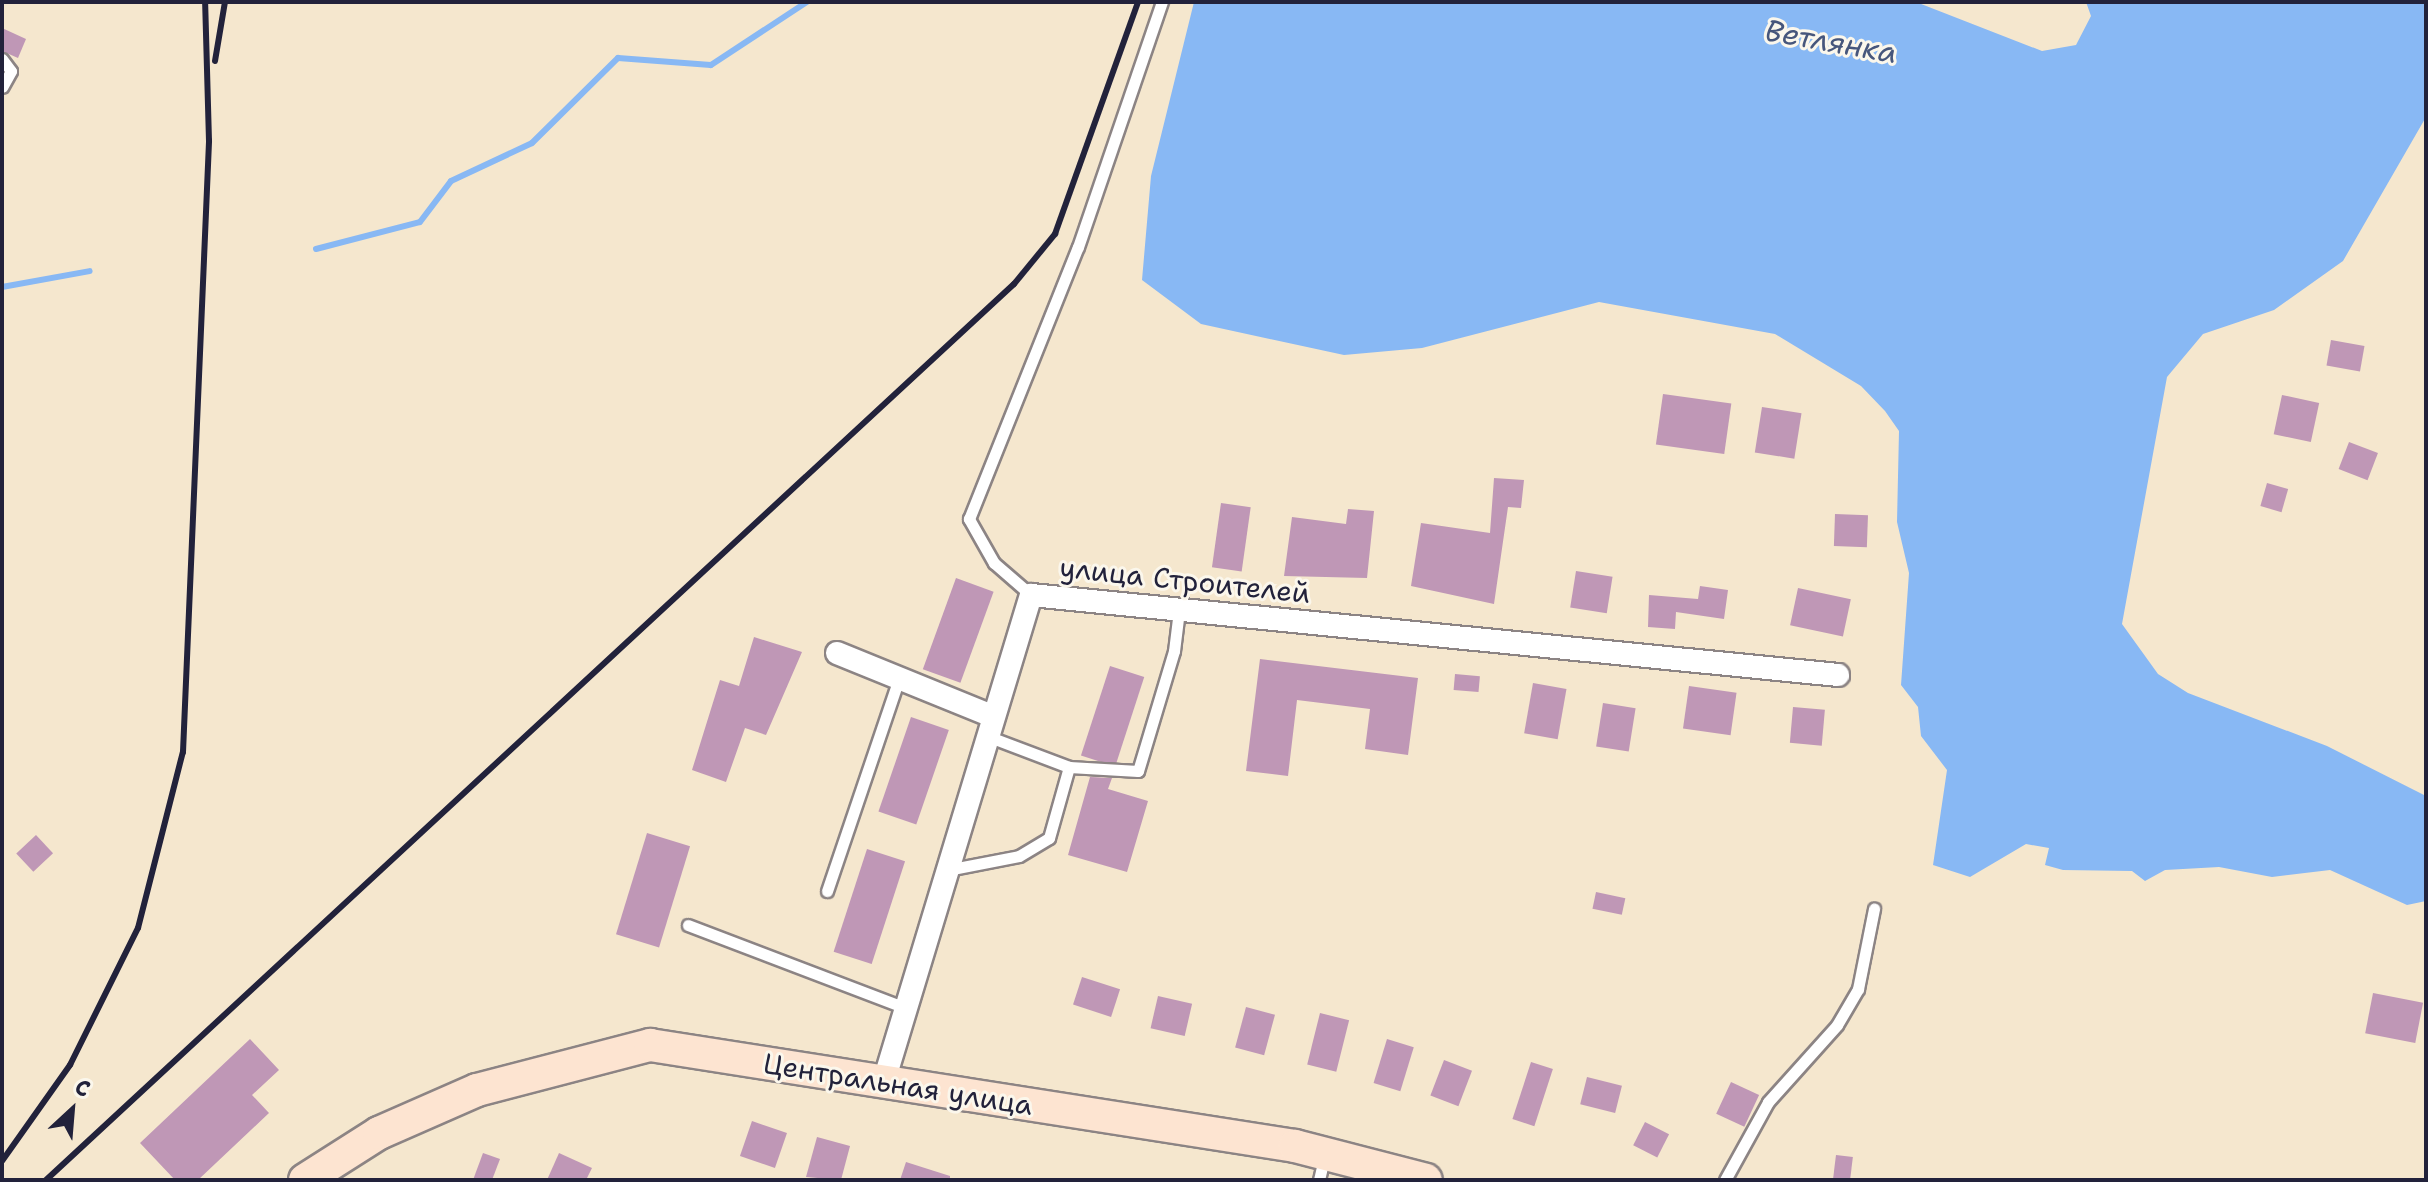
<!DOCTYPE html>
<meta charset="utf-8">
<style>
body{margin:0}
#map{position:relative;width:2428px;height:1182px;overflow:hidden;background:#f5e7ce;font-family:"Shantell Sans",sans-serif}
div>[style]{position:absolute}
.water>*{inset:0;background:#88b8f4}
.stream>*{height:6px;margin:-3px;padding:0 3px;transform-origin:3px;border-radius:3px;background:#88b8f4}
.building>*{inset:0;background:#bf97b6;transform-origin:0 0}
.roads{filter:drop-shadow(2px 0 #8c8484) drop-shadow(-2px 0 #8c8484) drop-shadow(0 2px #8c8484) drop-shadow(0 -2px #8c8484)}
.service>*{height:11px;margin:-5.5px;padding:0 5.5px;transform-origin:5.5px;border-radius:5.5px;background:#fff}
.minor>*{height:22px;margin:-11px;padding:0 11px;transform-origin:11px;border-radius:11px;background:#fff}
.secondary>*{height:32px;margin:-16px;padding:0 16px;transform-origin:16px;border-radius:16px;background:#fde4d1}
.rail>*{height:6px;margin:-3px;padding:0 3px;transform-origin:3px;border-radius:3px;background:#22223b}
span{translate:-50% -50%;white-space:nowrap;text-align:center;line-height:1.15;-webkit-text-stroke:6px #fbf7ec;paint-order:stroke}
.street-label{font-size:28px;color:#22223b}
.water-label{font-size:30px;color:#46567c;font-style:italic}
.frame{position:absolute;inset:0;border:4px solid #22223b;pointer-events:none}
.north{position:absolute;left:32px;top:1070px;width:80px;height:80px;-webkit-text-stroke:6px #fbf7ec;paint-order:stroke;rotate:26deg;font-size:22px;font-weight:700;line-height:32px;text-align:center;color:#22223b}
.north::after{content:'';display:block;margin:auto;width:28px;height:36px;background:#22223b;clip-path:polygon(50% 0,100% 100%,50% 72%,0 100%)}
</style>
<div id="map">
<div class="water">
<div style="clip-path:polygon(1194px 2px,1916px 2px,2042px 51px,2076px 45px,2091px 16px,2086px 2px,2426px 2px,2426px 117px,2343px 261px,2274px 310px,2203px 334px,2167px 377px,2122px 624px,2158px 674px,2188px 693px,2327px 746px,2426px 796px,2426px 901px,2407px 905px,2330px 870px,2272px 877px,2219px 867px,2165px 870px,2145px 881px,2132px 871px,2063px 870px,2045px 865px,2049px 848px,2026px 844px,1970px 877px,1933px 865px,1947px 770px,1921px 736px,1918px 707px,1901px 685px,1909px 573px,1897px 522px,1899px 431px,1885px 411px,1861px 386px,1775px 334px,1599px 302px,1422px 348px,1344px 355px,1201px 324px,1142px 280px,1151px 176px)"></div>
</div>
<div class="stream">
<div style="left:316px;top:249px;width:107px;rotate:-14.6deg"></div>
<div style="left:420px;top:222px;width:51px;rotate:-52.9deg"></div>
<div style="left:451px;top:181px;width:89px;rotate:-25.1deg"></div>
<div style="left:532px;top:143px;width:121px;rotate:-44.7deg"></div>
<div style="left:618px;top:58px;width:93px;rotate:4.3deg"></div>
<div style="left:711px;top:65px;width:115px;rotate:-33.3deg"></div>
<div style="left:2px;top:287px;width:89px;rotate:-10.3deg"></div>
</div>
<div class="building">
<div style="clip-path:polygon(2px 28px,26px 39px,18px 58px,2px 51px)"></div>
<div style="left:2331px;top:340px;width:34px;height:26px;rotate:10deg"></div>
<div style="left:1663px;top:394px;width:69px;height:51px;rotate:8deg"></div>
<div style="left:2282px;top:395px;width:38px;height:40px;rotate:12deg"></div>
<div style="left:1762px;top:407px;width:40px;height:46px;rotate:9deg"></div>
<div style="left:2349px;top:442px;width:31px;height:29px;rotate:21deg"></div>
<div style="clip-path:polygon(1494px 478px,1524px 480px,1521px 508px,1508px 507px,1494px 604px,1411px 586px,1421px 523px,1490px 533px)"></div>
<div style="left:2267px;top:483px;width:22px;height:24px;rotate:16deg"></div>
<div style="left:1221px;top:503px;width:30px;height:65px;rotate:8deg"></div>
<div style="clip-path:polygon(1348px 509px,1374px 511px,1367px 578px,1284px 576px,1292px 517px,1346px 524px)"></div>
<div style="left:1835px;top:514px;width:33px;height:32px;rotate:2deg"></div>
<div style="left:1576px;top:571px;width:37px;height:37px;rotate:9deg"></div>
<div style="left:956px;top:578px;width:40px;height:97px;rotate:20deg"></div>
<div style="clip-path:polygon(1700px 586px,1728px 590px,1724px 619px,1676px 612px,1675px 629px,1648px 627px,1649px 595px,1698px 599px)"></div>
<div style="left:1798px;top:588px;width:54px;height:38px;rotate:12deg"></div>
<div style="clip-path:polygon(754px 637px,802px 652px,766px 735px,745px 728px,726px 782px,692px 770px,720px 680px,739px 686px)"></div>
<div style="clip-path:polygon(1260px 659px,1418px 678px,1408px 755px,1365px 749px,1370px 709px,1297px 700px,1288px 776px,1246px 771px)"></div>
<div style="left:1110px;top:666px;width:36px;height:94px;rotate:18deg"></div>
<div style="left:1455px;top:674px;width:25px;height:16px;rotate:5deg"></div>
<div style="left:1533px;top:683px;width:34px;height:51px;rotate:10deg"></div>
<div style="left:1689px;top:686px;width:48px;height:43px;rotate:8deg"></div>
<div style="left:1603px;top:703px;width:33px;height:44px;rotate:9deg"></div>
<div style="left:1793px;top:707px;width:32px;height:36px;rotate:5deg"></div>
<div style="left:911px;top:717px;width:40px;height:100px;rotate:19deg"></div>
<div style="clip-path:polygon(1090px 777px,1112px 778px,1108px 789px,1148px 801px,1127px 872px,1068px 855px)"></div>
<div style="left:647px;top:833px;width:45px;height:106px;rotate:17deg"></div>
<div style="left:36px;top:835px;width:25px;height:27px;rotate:47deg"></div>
<div style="left:867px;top:849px;width:40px;height:108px;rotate:18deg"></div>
<div style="left:1596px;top:892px;width:30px;height:17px;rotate:12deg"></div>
<div style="left:1082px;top:977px;width:40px;height:29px;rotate:18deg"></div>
<div style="left:2373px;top:993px;width:51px;height:41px;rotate:11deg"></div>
<div style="left:1158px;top:996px;width:35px;height:33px;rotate:13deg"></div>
<div style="left:1246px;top:1007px;width:30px;height:42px;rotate:15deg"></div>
<div style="left:1320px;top:1013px;width:30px;height:53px;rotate:14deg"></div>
<div style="clip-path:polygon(250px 1039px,279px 1070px,252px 1095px,269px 1113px,198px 1180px,175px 1180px,140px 1143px)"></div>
<div style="left:1387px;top:1039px;width:28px;height:46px;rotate:17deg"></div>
<div style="left:1444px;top:1060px;width:30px;height:38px;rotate:21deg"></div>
<div style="left:1531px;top:1062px;width:23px;height:60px;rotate:18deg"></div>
<div style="left:1587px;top:1077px;width:36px;height:28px;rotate:14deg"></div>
<div style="left:1731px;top:1082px;width:31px;height:35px;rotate:25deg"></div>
<div style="left:752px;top:1121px;width:37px;height:37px;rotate:19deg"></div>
<div style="left:1645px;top:1122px;width:27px;height:26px;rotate:27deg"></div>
<div style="clip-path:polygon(817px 1137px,850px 1146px,841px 1180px,806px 1177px)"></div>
<div style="clip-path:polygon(483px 1153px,500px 1159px,492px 1180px,473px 1180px)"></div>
<div style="clip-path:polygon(559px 1153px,592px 1168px,586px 1180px,547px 1180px)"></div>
<div style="left:1836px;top:1155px;width:17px;height:25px;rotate:7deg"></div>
<div style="clip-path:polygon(906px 1162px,950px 1176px,950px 1180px,900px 1180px)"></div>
</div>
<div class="roads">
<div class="service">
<div style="left:2px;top:59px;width:15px;rotate:53deg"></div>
<div style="left:11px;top:71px;width:18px;rotate:119deg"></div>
<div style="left:1031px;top:595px;width:49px;rotate:-139.1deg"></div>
<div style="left:994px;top:563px;width:51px;rotate:-119.6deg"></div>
<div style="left:969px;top:519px;width:293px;rotate:-68.2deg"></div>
<div style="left:1078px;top:247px;width:259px;rotate:-71.1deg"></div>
<div style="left:1069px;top:767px;width:69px;rotate:3.3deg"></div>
<div style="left:1138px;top:771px;width:125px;rotate:-73.3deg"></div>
<div style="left:1174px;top:651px;width:41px;rotate:-83deg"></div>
<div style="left:947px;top:870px;width:73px;rotate:-11deg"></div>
<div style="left:1019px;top:856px;width:35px;rotate:-31deg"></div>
<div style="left:1049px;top:838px;width:74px;rotate:-74.3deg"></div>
<div style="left:1069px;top:767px;width:88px;rotate:-159.3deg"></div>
<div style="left:827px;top:891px;width:225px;rotate:-71.3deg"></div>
<div style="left:688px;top:925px;width:232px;rotate:20.9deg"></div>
<div style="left:1319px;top:1180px;width:23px;rotate:-77deg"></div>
<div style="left:1725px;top:1180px;width:89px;rotate:-61.1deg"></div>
<div style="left:1768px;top:1102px;width:103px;rotate:-48.1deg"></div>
<div style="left:1837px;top:1025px;width:42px;rotate:-59.7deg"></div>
<div style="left:1858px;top:989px;width:82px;rotate:-78.7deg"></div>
</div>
<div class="minor">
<div style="left:837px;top:653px;width:167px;rotate:22.1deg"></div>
<div style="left:884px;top:1081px;width:508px;rotate:-73.17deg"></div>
<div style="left:1031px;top:595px;width:811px;rotate:5.66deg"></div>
</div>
<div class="secondary">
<div style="left:305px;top:1180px;width:88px;rotate:-32.4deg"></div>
<div style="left:379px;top:1133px;width:107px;rotate:-23.7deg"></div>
<div style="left:477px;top:1090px;width:179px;rotate:-14.6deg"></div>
<div style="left:650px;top:1045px;width:653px;rotate:8.9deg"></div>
<div style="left:1295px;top:1146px;width:135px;rotate:14.5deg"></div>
</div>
</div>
<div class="rail">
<div style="left:215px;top:61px;width:60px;rotate:-80.4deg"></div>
<div style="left:2px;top:1161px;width:118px;rotate:-54.7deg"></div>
<div style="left:70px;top:1065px;width:153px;rotate:-63.6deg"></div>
<div style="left:138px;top:928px;width:182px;rotate:-75.7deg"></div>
<div style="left:183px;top:752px;width:612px;rotate:-87.56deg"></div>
<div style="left:209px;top:141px;width:139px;rotate:-91.6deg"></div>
<div style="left:46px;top:1180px;width:1319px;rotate:-42.79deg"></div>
<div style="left:1014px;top:284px;width:65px;rotate:-50.6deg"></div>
<div style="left:1055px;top:234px;width:246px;rotate:-70.3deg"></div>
</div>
<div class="street-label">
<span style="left:1185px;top:580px;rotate:6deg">улица Строителей</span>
<span style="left:898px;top:1084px;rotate:9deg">Центральная улица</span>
</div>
<div class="water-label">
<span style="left:1831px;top:42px;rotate:10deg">Ветлянка</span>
</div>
<div class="frame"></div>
<div class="north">С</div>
</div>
